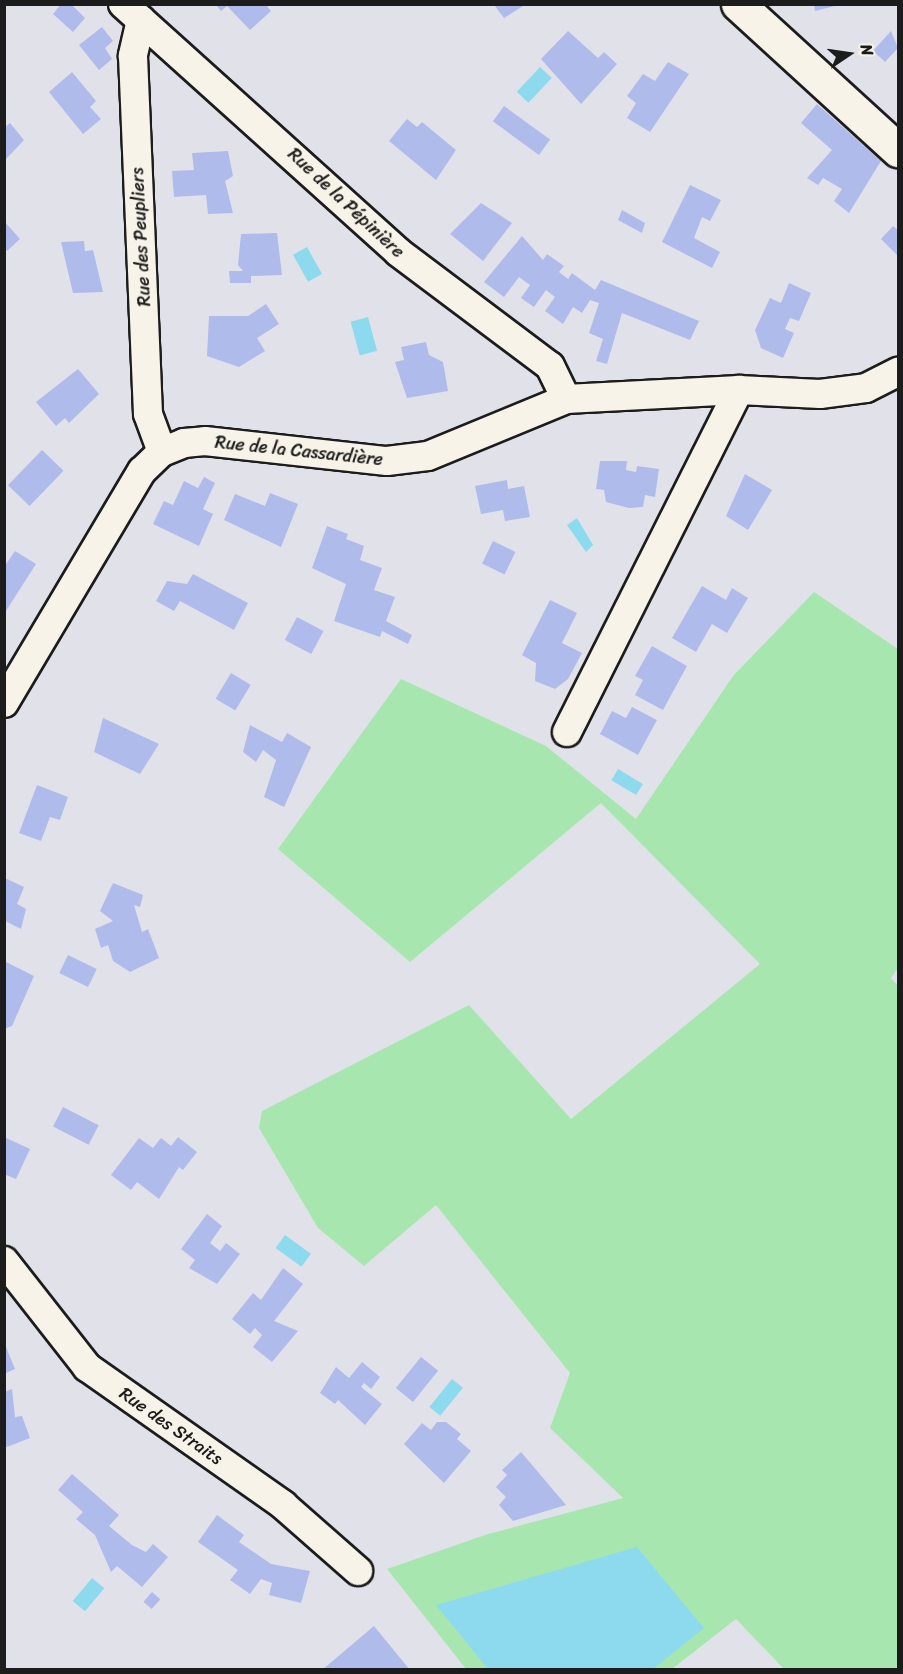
<!DOCTYPE html>
<meta charset="utf-8">
<style>
body{margin:0}
#map{position:relative;width:903px;height:1674px;overflow:hidden;background:#e1e2e9;font-family:Sriracha,sans-serif}
div>[style]{position:absolute}
.green>*{inset:0;background:#a7e7af}
.water>*{inset:0;background:#8dd9ed;transform-origin:0 0}
.building>*{inset:0;background:#afbbeb;transform-origin:0 0}
.roads{filter:drop-shadow(2px 0 #1c1c1c) drop-shadow(-2px 0 #1c1c1c) drop-shadow(0 2px #1c1c1c) drop-shadow(0 -2px #1c1c1c)}
.minor>*{height:28px;margin:-14px;padding:0 14px;transform-origin:14px;border-radius:14px;background:#f7f3e8}
.secondary>*{height:33px;margin:-16.5px;padding:0 16.5px;transform-origin:16.5px;border-radius:16.5px;background:#f7f3e8}
span{translate:-50% -50%;white-space:nowrap;text-align:center;line-height:1.15;-webkit-text-stroke:4.5px #f7f3e8;paint-order:stroke}
.street-label{font-size:18px;color:#1c1c1c}
.frame{position:absolute;inset:0;border:6px solid #1c1c1c;pointer-events:none}
.north{position:absolute;left:819px;top:24px;width:60px;height:60px;-webkit-text-stroke:4px #f7f3e8;paint-order:stroke;rotate:77deg;font-size:16px;font-weight:700;line-height:24px;text-align:center;color:#1c1c1c}
.north::after{content:'';display:block;margin:auto;width:21px;height:27px;background:#1c1c1c;clip-path:polygon(50% 0,100% 100%,50% 72%,0 100%)}
</style>
<div id="map">
<div class="green">
<div style="clip-path:polygon(814px 592px,898px 649px,898px 968px,891px 978px,898px 986px,898px 1669px,784px 1669px,736px 1619px,672px 1669px,466px 1669px,387px 1569px,488px 1534px,623px 1498px,550px 1428px,570px 1373px,436px 1205px,364px 1266px,318px 1228px,259px 1128px,262px 1111px,469px 1005px,571px 1119px,760px 964px,601px 803px,410px 962px,278px 849px,401px 679px,546px 746px,636px 819px,733px 676px)"></div>
</div>
<div class="water">
<div style="left:540px;top:67px;width:16px;height:34px;rotate:43deg"></div>
<div style="left:307px;top:247px;width:31px;height:16px;rotate:61deg"></div>
<div style="left:368px;top:317px;width:35px;height:18px;rotate:75deg"></div>
<div style="clip-path:polygon(577px 518px,593px 545px,586px 552px,567px 525px)"></div>
<div style="left:618px;top:769px;width:29px;height:13px;rotate:31deg"></div>
<div style="left:285px;top:1235px;width:32px;height:16px;rotate:36deg"></div>
<div style="left:452px;top:1379px;width:14px;height:36px;rotate:39deg"></div>
<div style="clip-path:polygon(637px 1547px,704px 1628px,653px 1669px,488px 1669px,436px 1605px)"></div>
<div style="left:92px;top:1578px;width:16px;height:30px;rotate:40deg"></div>
</div>
<div class="building">
<div style="clip-path:polygon(61px 4px,71px 4px,85px 18px,73px 32px,53px 14px)"></div>
<div style="clip-path:polygon(215px 4px,265px 4px,271px 11px,250px 30px,227px 6px,221px 11px)"></div>
<div style="clip-path:polygon(526px 4px,504px 18px,495px 6px,496px 4px)"></div>
<div style="clip-path:polygon(814px 4px,839px 4px,839px 5px,815px 11px)"></div>
<div style="clip-path:polygon(102px 27px,113px 41px,105px 48px,112px 59px,99px 70px,79px 45px)"></div>
<div style="clip-path:polygon(568px 31px,598px 58px,604px 52px,617px 64px,581px 104px,541px 59px)"></div>
<div style="clip-path:polygon(891px 31px,898px 48px,885px 62px,873px 51px)"></div>
<div style="clip-path:polygon(668px 62px,689px 74px,650px 132px,627px 118px,636px 103px,627px 96px,643px 74px,655px 81px)"></div>
<div style="clip-path:polygon(72px 72px,96px 101px,90px 107px,101px 119px,83px 134px,49px 92px)"></div>
<div style="clip-path:polygon(817px 104px,881px 161px,849px 213px,834px 201px,842px 189px,823px 178px,818px 185px,807px 178px,832px 150px,801px 123px)"></div>
<div style="left:504px;top:106px;width:57px;height:19px;rotate:36deg"></div>
<div style="clip-path:polygon(407px 119px,417px 127px,422px 122px,456px 150px,436px 180px,389px 141px)"></div>
<div style="clip-path:polygon(10px 123px,24px 140px,6px 159px,4px 128px)"></div>
<div style="clip-path:polygon(228px 151px,233px 176px,225px 181px,233px 213px,208px 214px,206px 195px,174px 197px,172px 171px,194px 170px,192px 153px)"></div>
<div style="clip-path:polygon(690px 185px,721px 200px,710px 221px,702px 217px,694px 238px,720px 252px,712px 268px,662px 242px)"></div>
<div style="clip-path:polygon(481px 203px,512px 223px,483px 261px,450px 234px)"></div>
<div style="clip-path:polygon(622px 210px,645px 223px,642px 233px,618px 220px)"></div>
<div style="clip-path:polygon(4px 221px,20px 239px,7px 251px,4px 247px)"></div>
<div style="clip-path:polygon(893px 226px,898px 230px,898px 256px,881px 239px)"></div>
<div style="clip-path:polygon(277px 233px,282px 275px,251px 276px,251px 283px,230px 283px,229px 271px,243px 271px,238px 265px,241px 234px)"></div>
<div style="clip-path:polygon(522px 236px,543px 260px,547px 254px,564px 266px,559px 272px,568px 279px,572px 273px,595px 290px,601px 280px,699px 321px,690px 340px,622px 313px,607px 364px,596px 361px,603px 339px,589px 333px,599px 303px,590px 300px,582px 313px,573px 307px,563px 324px,545px 311px,555px 297px,546px 290px,534px 307px,521px 298px,530px 285px,519px 277px,504px 297px,484px 282px)"></div>
<div style="clip-path:polygon(84px 241px,85px 251px,93px 250px,103px 292px,73px 293px,61px 242px)"></div>
<div style="clip-path:polygon(789px 283px,811px 293px,799px 321px,790px 318px,785px 329px,794px 333px,783px 358px,761px 348px,755px 330px,770px 298px,781px 303px)"></div>
<div style="clip-path:polygon(266px 304px,279px 324px,257px 338px,265px 351px,239px 367px,207px 356px,209px 316px,248px 316px)"></div>
<div style="clip-path:polygon(426px 342px,429px 355px,443px 362px,448px 391px,407px 398px,395px 362px,404px 360px,401px 347px)"></div>
<div style="clip-path:polygon(78px 369px,99px 394px,69px 423px,65px 418px,56px 426px,36px 402px)"></div>
<div style="left:42px;top:450px;width:30px;height:49px;rotate:44deg"></div>
<div style="clip-path:polygon(600px 461px,627px 461px,626px 470px,636px 472px,637px 466px,659px 469px,655px 497px,645px 495px,643px 507px,629px 508px,606px 502px,604px 490px,596px 489px)"></div>
<div style="clip-path:polygon(745px 474px,772px 490px,748px 530px,726px 516px)"></div>
<div style="clip-path:polygon(204px 477px,215px 483px,203px 509px,213px 514px,199px 546px,153px 524px,164px 501px,173px 505px,184px 481px,198px 488px)"></div>
<div style="clip-path:polygon(507px 480px,508px 489px,524px 486px,530px 517px,505px 521px,503px 510px,481px 514px,475px 486px)"></div>
<div style="clip-path:polygon(270px 493px,298px 504px,281px 547px,224px 520px,235px 494px,265px 506px)"></div>
<div style="clip-path:polygon(327px 526px,348px 534px,346px 539px,364px 546px,360px 560px,382px 568px,374px 590px,395px 597px,386px 621px,412px 635px,408px 644px,382px 631px,380px 637px,334px 621px,346px 584px,312px 568px)"></div>
<div style="left:493px;top:541px;width:25px;height:25px;rotate:26deg"></div>
<div style="clip-path:polygon(15px 551px,36px 564px,4px 614px,4px 567px)"></div>
<div style="clip-path:polygon(193px 574px,248px 603px,234px 630px,180px 601px,174px 611px,156px 601px,167px 581px,187px 584px)"></div>
<div style="clip-path:polygon(702px 586px,726px 600px,732px 588px,748px 598px,727px 633px,712px 624px,696px 652px,672px 638px)"></div>
<div style="clip-path:polygon(550px 600px,577px 613px,562px 643px,582px 653px,568px 679px,555px 689px,535px 681px,536px 663px,522px 655px)"></div>
<div style="left:297px;top:617px;width:30px;height:26px;rotate:28deg"></div>
<div style="clip-path:polygon(652px 646px,687px 666px,663px 710px,635px 695px,643px 680px,635px 676px)"></div>
<div style="left:231px;top:673px;width:23px;height:30px;rotate:31deg"></div>
<div style="clip-path:polygon(632px 707px,657px 720px,638px 755px,600px 734px,612px 711px,626px 718px)"></div>
<div style="clip-path:polygon(103px 718px,159px 744px,140px 774px,94px 752px)"></div>
<div style="clip-path:polygon(250px 725px,282px 742px,287px 733px,311px 747px,284px 807px,264px 797px,276px 760px,263px 750px,256px 762px,243px 752px)"></div>
<div style="clip-path:polygon(37px 785px,68px 797px,60px 820px,50px 817px,41px 841px,19px 833px)"></div>
<div style="clip-path:polygon(5px 878px,24px 887px,17px 904px,26px 909px,21px 929px,5px 921px)"></div>
<div style="clip-path:polygon(113px 883px,143px 895px,140px 907px,134px 905px,142px 932px,148px 929px,159px 958px,130px 972px,113px 961px,108px 945px,101px 948px,95px 929px,113px 921px,100px 911px)"></div>
<div style="left:68px;top:955px;width:32px;height:20px;rotate:26deg"></div>
<div style="clip-path:polygon(6px 962px,34px 976px,12px 1026px,4px 1029px)"></div>
<div style="left:63px;top:1107px;width:40px;height:22px;rotate:27deg"></div>
<div style="clip-path:polygon(4px 1137px,30px 1149px,16px 1179px,4px 1174px)"></div>
<div style="clip-path:polygon(178px 1137px,197px 1152px,183px 1170px,179px 1167px,159px 1199px,137px 1182px,131px 1190px,111px 1175px,139px 1138px,153px 1148px,161px 1138px,171px 1146px)"></div>
<div style="clip-path:polygon(207px 1214px,222px 1226px,210px 1243px,220px 1251px,226px 1243px,240px 1254px,217px 1284px,189px 1268px,195px 1260px,181px 1249px)"></div>
<div style="clip-path:polygon(283px 1268px,303px 1284px,274px 1321px,298px 1331px,272px 1362px,253px 1347px,262px 1335px,255px 1328px,250px 1334px,232px 1319px,253px 1293px,261px 1300px)"></div>
<div style="clip-path:polygon(4px 1342px,15px 1369px,4px 1374px)"></div>
<div style="left:421px;top:1357px;width:22px;height:40px;rotate:39deg"></div>
<div style="clip-path:polygon(362px 1362px,380px 1377px,371px 1389px,364px 1383px,361px 1387px,382px 1404px,365px 1425px,338px 1400px,335px 1404px,320px 1393px,336px 1367px,349px 1378px)"></div>
<div style="clip-path:polygon(12px 1389px,15px 1417px,22px 1416px,30px 1438px,4px 1448px,4px 1392px)"></div>
<div style="clip-path:polygon(437px 1422px,446px 1422px,461px 1434px,457px 1439px,471px 1451px,444px 1483px,404px 1444px,422px 1423px,431px 1430px)"></div>
<div style="clip-path:polygon(521px 1452px,566px 1505px,513px 1521px,499px 1505px,506px 1497px,496px 1487px,507px 1475px,502px 1470px)"></div>
<div style="clip-path:polygon(72px 1474px,119px 1515px,109px 1526px,132px 1545px,146px 1552px,153px 1544px,168px 1557px,142px 1587px,117px 1566px,111px 1572px,95px 1535px,76px 1519px,83px 1512px,58px 1490px)"></div>
<div style="clip-path:polygon(217px 1515px,244px 1535px,239px 1542px,271px 1564px,310px 1571px,301px 1603px,269px 1595px,272px 1583px,261px 1579px,250px 1594px,230px 1580px,238px 1570px,198px 1542px)"></div>
<div style="left:152px;top:1592px;width:11px;height:13px;rotate:41deg"></div>
<div style="clip-path:polygon(374px 1626px,410px 1670px,322px 1670px)"></div>
</div>
<div class="roads">
<div class="minor">
<div style="left:123px;top:4px;width:370px;rotate:42deg"></div>
<div style="left:398px;top:252px;width:190px;rotate:36.9deg"></div>
<div style="left:550px;top:366px;width:37px;rotate:64deg"></div>
<div style="left:141px;top:20px;width:37px;rotate:103deg"></div>
<div style="left:133px;top:56px;width:358px;rotate:87.6deg"></div>
<div style="left:148px;top:414px;width:40px;rotate:69.8deg"></div>
<div style="left:4px;top:703px;width:270px;rotate:-59.3deg"></div>
<div style="left:142px;top:471px;width:28px;rotate:-44deg"></div>
<div style="left:162px;top:452px;width:24px;rotate:-22deg"></div>
<div style="left:184px;top:443px;width:21px;rotate:-5deg"></div>
<div style="left:205px;top:441px;width:183px;rotate:6.3deg"></div>
<div style="left:387px;top:461px;width:41px;rotate:-7deg"></div>
<div style="left:428px;top:456px;width:149px;rotate:-22.4deg"></div>
<div style="left:566px;top:399px;width:173px;rotate:-3deg"></div>
<div style="left:739px;top:390px;width:81px;rotate:2.8deg"></div>
<div style="left:820px;top:394px;width:46px;rotate:-7.4deg"></div>
<div style="left:866px;top:388px;width:36px;rotate:-27deg"></div>
<div style="left:567px;top:732px;width:383px;rotate:-63.3deg"></div>
<div style="left:4px;top:1261px;width:135px;rotate:51.9deg"></div>
<div style="left:87px;top:1367px;width:240px;rotate:35.1deg"></div>
<div style="left:283px;top:1505px;width:100px;rotate:41.3deg"></div>
</div>
<div class="secondary">
<div style="left:738px;top:4px;width:217px;rotate:42.4deg"></div>
</div>
</div>
<div class="street-label">
<span style="left:346px;top:203px;rotate:43deg">Rue de la Pépinière</span>
<span style="left:141px;top:237px;rotate:-93deg">Rue des Peupliers</span>
<span style="left:299px;top:451px;rotate:6deg">Rue de la Cassardière</span>
<span style="left:171px;top:1426px;rotate:35deg">Rue des Straits</span>
</div>
<div class="frame"></div>
<div class="north">N</div>
</div>
